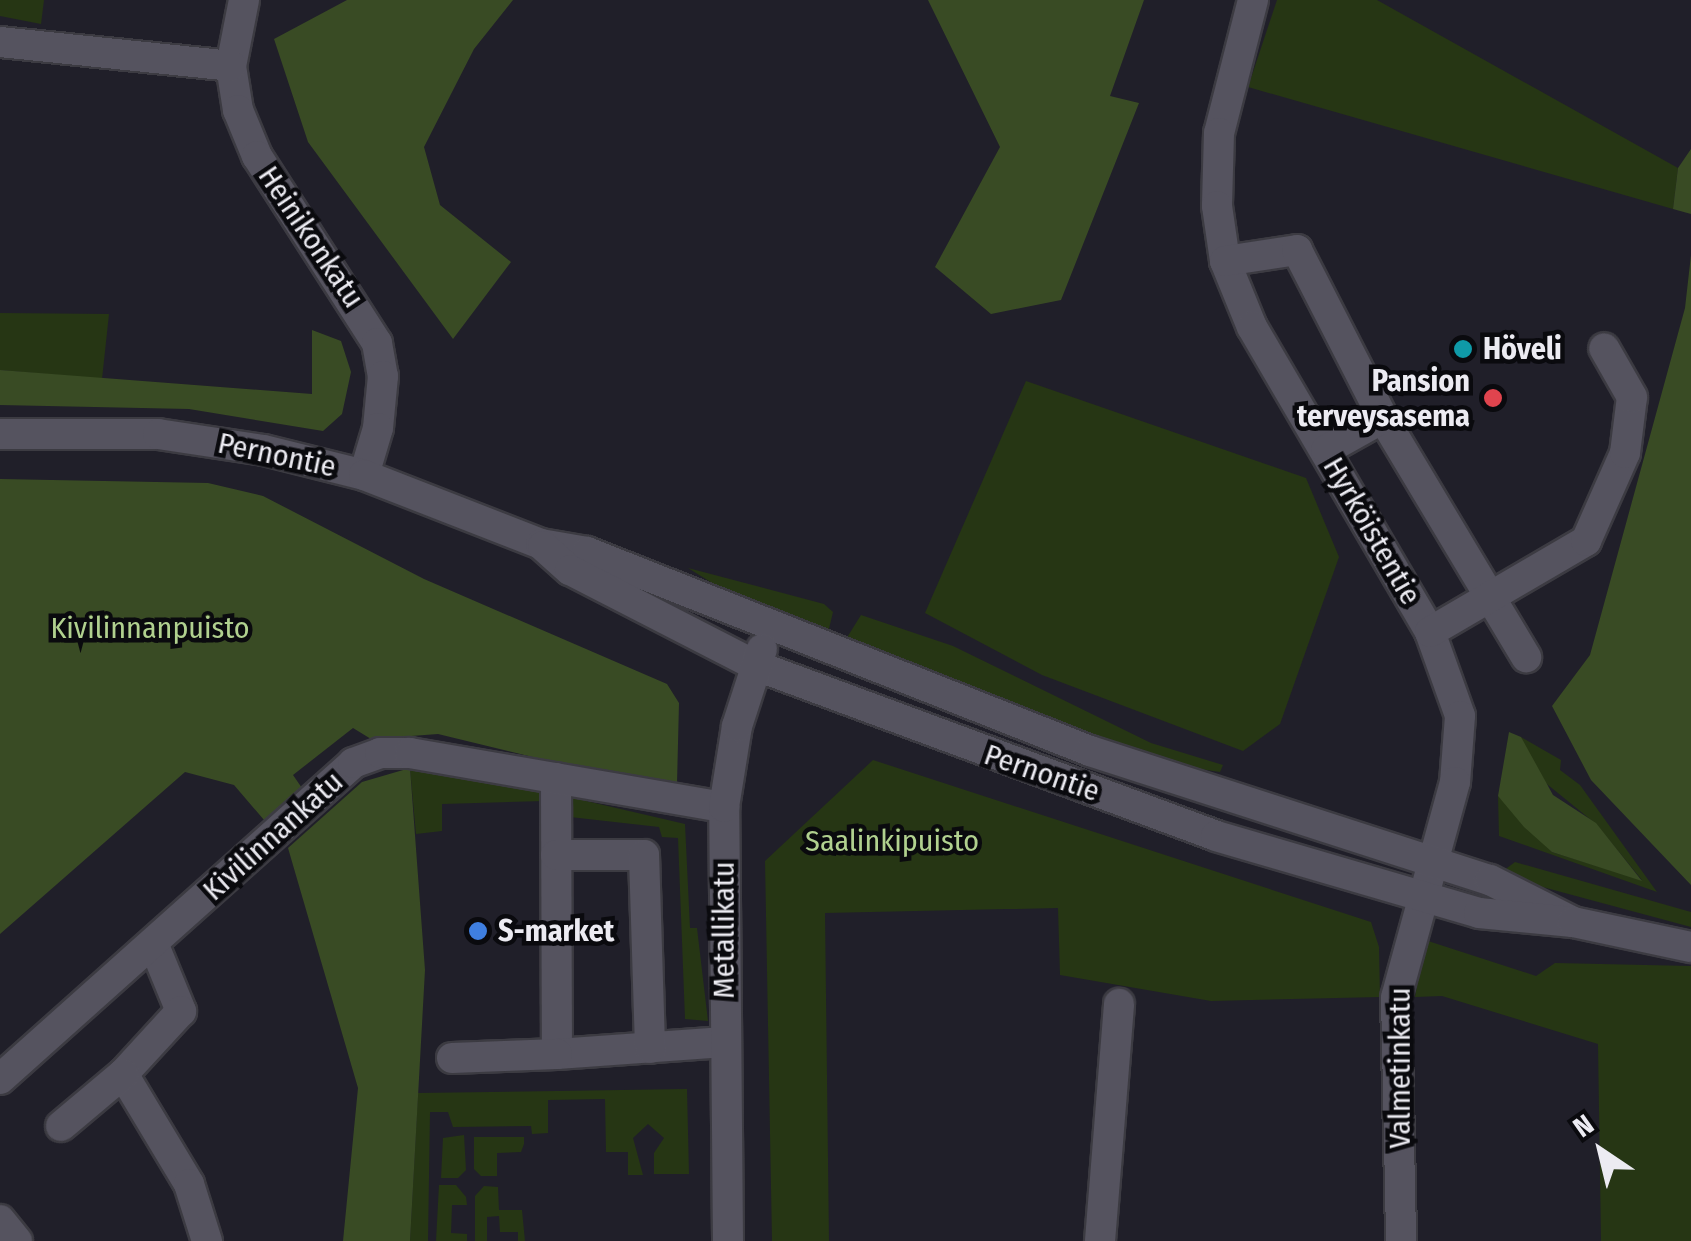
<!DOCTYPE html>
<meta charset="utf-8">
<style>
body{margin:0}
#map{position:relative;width:1691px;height:1241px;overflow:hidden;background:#201f29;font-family:"Fira Sans Condensed",sans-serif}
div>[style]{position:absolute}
.green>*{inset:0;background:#263614}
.forest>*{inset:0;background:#394b24}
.roads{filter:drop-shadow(2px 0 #3c3b42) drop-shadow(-2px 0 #3c3b42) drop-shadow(0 2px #3c3b42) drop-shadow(0 -2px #3c3b42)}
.minor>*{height:30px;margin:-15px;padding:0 15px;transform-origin:15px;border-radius:15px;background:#55535f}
.dots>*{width:28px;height:28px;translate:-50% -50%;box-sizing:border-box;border:5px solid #0a0a0e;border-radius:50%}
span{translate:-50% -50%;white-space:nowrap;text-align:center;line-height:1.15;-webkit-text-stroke:9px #0a0a0e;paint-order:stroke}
.street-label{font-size:30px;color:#ecebf2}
.poi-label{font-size:30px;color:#ecebf2;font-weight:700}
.left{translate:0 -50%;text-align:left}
.right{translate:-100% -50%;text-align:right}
.park-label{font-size:30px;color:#b1d18f}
.north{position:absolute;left:1551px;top:1101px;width:100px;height:100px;-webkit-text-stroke:8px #0a0a0e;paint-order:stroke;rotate:325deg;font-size:28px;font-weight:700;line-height:40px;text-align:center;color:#ecebf2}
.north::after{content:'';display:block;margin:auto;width:35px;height:45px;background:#ecebf2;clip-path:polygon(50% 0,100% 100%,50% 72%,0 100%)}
</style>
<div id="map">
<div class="green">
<div style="clip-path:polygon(0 0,44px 0,41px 24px,0 16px)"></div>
<div style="clip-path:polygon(1277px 0,1377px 0,1678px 168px,1673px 209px,1248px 87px)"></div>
<div style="clip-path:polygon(0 313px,109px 314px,102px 379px,0 370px)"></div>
<div style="clip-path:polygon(1026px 381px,1306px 478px,1339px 557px,1280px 724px,1243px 751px,1042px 675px,925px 613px)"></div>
<div style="clip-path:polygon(688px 568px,824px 604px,833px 612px,827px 637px,746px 604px)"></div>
<div style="clip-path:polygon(861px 615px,953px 646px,1151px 743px,1223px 765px,1220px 772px,1147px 761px,843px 644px)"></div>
<div style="clip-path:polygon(1521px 737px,1561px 760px,1560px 770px,1580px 785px,1657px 892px,1499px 836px,1498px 796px,1552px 852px,1642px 880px,1596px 824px,1537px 776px)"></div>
<div style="clip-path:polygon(873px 760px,1371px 922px,1379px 947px,1380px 997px,1211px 1001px,1060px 975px,1058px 908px,825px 913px,829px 1241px,772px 1241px,765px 861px)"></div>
<div style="clip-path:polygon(410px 768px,462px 777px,547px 793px,544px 801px,442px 804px,442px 831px,416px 834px)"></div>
<div style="clip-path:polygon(569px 797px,685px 824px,690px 928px,697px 928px,708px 1021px,685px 1019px,678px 838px,662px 837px,659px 827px,570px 817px)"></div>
<div style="clip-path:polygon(1515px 862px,1691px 912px,1691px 927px,1513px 879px,1503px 871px)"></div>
<div style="clip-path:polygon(1425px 940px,1536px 976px,1555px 963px,1691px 966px,1691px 1241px,1601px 1241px,1598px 1044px,1442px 996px,1415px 997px)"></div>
<div style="clip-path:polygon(687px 1089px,689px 1174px,654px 1174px,654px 1153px,664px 1138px,648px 1124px,633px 1138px,643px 1175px,628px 1175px,628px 1152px,606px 1152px,605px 1099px,548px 1100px,548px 1133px,532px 1134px,531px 1126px,453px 1127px,448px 1112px,430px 1112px,428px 1241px,410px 1241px,418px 1093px)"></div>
<div style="clip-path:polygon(464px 1135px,466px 1170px,458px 1178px,441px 1178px,443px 1138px)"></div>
<div style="clip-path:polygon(474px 1137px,524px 1137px,524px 1144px,521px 1152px,497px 1153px,497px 1176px,481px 1176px,474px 1169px)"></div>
<div style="clip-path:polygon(439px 1185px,456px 1185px,466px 1197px,467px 1205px,452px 1205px,451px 1233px,467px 1234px,467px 1241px,436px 1241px)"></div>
<div style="clip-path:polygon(484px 1186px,498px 1187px,499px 1210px,522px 1210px,525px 1241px,518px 1241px,518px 1232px,500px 1232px,499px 1216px,487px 1217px,487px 1241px,475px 1241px,475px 1196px)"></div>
</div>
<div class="forest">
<div style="clip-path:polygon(347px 0,513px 0,474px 49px,424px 147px,440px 205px,511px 262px,453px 339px,308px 142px,274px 39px)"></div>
<div style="clip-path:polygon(928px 0,1144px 0,1110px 96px,1139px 103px,1061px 300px,991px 314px,935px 267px,1000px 147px)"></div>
<div style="clip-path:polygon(1691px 149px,1691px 214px,1673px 209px,1678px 168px)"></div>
<div style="clip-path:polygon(1691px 255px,1691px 885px,1591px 780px,1552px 706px,1590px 655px,1685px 308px)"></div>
<div style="clip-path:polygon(312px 330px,341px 341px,351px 372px,342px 414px,323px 431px,189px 409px,0 405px,0 370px,312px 394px)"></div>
<div style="clip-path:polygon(0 479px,208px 483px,263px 496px,424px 579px,667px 684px,679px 703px,677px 784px,656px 787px,438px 734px,371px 739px,353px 728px,293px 775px,304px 791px,270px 827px,234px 785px,185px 772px,0 934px)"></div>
<div style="clip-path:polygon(1509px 732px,1521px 737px,1553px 795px,1596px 823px,1642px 881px,1552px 852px,1524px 827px,1498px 796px)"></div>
<div style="clip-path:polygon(410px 768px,425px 970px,410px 1241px,343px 1241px,358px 1088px,288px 848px,362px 782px)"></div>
</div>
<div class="roads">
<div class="minor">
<div style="left:244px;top:0;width:67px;rotate:101.1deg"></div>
<div style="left:231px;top:66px;width:45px;rotate:81deg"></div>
<div style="left:238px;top:110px;width:50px;rotate:67.6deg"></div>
<div style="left:257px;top:156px;width:222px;rotate:57.3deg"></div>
<div style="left:377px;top:343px;width:34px;rotate:80deg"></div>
<div style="left:383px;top:376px;width:52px;rotate:95.5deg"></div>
<div style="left:378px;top:428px;width:49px;rotate:106.6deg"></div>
<div style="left:1253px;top:0;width:137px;rotate:104.3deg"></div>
<div style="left:1219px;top:133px;width:73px;rotate:91.6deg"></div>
<div style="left:1217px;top:206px;width:56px;rotate:81.7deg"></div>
<div style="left:1225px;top:261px;width:71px;rotate:67.8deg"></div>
<div style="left:1252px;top:327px;width:353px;rotate:59.7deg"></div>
<div style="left:1430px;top:632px;width:89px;rotate:70.3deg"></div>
<div style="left:1460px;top:716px;width:66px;rotate:94.3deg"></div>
<div style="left:1455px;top:782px;width:223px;rotate:105.3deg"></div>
<div style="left:1396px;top:997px;width:244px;rotate:88.8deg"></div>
<div style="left:0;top:42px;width:232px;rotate:5.9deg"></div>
<div style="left:1225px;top:261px;width:73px;rotate:-8.7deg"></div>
<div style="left:1297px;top:250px;width:189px;rotate:62.9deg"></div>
<div style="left:1383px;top:418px;width:279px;rotate:59.1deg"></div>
<div style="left:0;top:434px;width:158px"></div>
<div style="left:158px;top:434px;width:107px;rotate:8.6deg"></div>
<div style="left:264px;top:450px;width:103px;rotate:14deg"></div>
<div style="left:364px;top:475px;width:190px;rotate:21.3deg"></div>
<div style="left:541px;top:544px;width:47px;rotate:9.9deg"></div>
<div style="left:587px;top:552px;width:541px;rotate:21.59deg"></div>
<div style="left:1090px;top:751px;width:420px;rotate:17.9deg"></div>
<div style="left:1490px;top:880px;width:93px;rotate:26.8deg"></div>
<div style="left:1326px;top:450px;width:65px;rotate:-29.3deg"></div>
<div style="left:543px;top:546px;width:36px;rotate:42deg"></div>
<div style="left:570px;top:570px;width:210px;rotate:27.2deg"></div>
<div style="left:757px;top:666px;width:489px;rotate:20.3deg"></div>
<div style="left:1216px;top:836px;width:274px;rotate:16.3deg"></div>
<div style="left:1479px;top:913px;width:94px;rotate:5.5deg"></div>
<div style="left:1573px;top:922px;width:121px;rotate:12deg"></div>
<div style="left:1430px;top:632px;width:181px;rotate:-30.3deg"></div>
<div style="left:1586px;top:541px;width:96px;rotate:-66.1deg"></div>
<div style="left:1625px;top:453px;width:56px;rotate:-82.9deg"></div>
<div style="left:1632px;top:397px;width:56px;rotate:-119.7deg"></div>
<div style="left:556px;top:778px;width:276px;rotate:89.8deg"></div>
<div style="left:557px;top:1054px;width:168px;rotate:-4.1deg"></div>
<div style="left:556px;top:855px;width:88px"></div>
<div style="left:644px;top:855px;width:193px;rotate:88.2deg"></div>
<div style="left:153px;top:943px;width:74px;rotate:67.6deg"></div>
<div style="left:181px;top:1011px;width:86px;rotate:132.6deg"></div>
<div style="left:123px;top:1074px;width:128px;rotate:59deg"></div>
<div style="left:189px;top:1184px;width:60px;rotate:72.5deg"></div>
<div style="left:452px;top:1058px;width:105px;rotate:-2.2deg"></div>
<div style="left:0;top:1079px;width:474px;rotate:-41.8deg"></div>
<div style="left:353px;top:763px;width:29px;rotate:-20deg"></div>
<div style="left:380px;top:753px;width:30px"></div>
<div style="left:410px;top:753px;width:319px;rotate:9.8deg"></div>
<div style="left:61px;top:1126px;width:81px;rotate:-40deg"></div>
<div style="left:0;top:1220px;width:27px;rotate:51deg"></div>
<div style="left:728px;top:1241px;width:434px;rotate:-90.5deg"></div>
<div style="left:724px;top:807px;width:82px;rotate:-80.9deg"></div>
<div style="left:737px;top:726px;width:81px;rotate:-72deg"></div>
<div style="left:1100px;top:1241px;width:238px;rotate:-85.4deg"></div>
</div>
</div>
<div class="dots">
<div style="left:1463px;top:349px;background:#0f9aa8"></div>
<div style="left:1493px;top:398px;background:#e0444e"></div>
<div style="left:478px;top:931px;background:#3f7fe0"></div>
</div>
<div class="street-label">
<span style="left:311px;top:237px;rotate:56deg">Heinikonkatu</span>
<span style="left:277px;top:455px;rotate:12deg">Pernontie</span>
<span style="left:1372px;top:531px;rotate:60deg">Hyrköistentie</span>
<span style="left:1042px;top:773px;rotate:19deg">Pernontie</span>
<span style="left:273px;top:836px;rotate:-42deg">Kivilinnankatu</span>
<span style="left:724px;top:930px;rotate:-90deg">Metallikatu</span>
<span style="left:1400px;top:1068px;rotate:-90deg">Valmetinkatu</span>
</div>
<div class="poi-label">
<span class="left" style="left:1483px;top:349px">Höveli</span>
<span class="right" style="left:1470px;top:398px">Pansion<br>terveysasema</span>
<span class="left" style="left:498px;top:931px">S-market</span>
</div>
<div class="park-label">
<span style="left:150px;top:628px">Kivilinnanpuisto</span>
<span style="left:892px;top:841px">Saalinkipuisto</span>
</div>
<div class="north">N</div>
</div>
